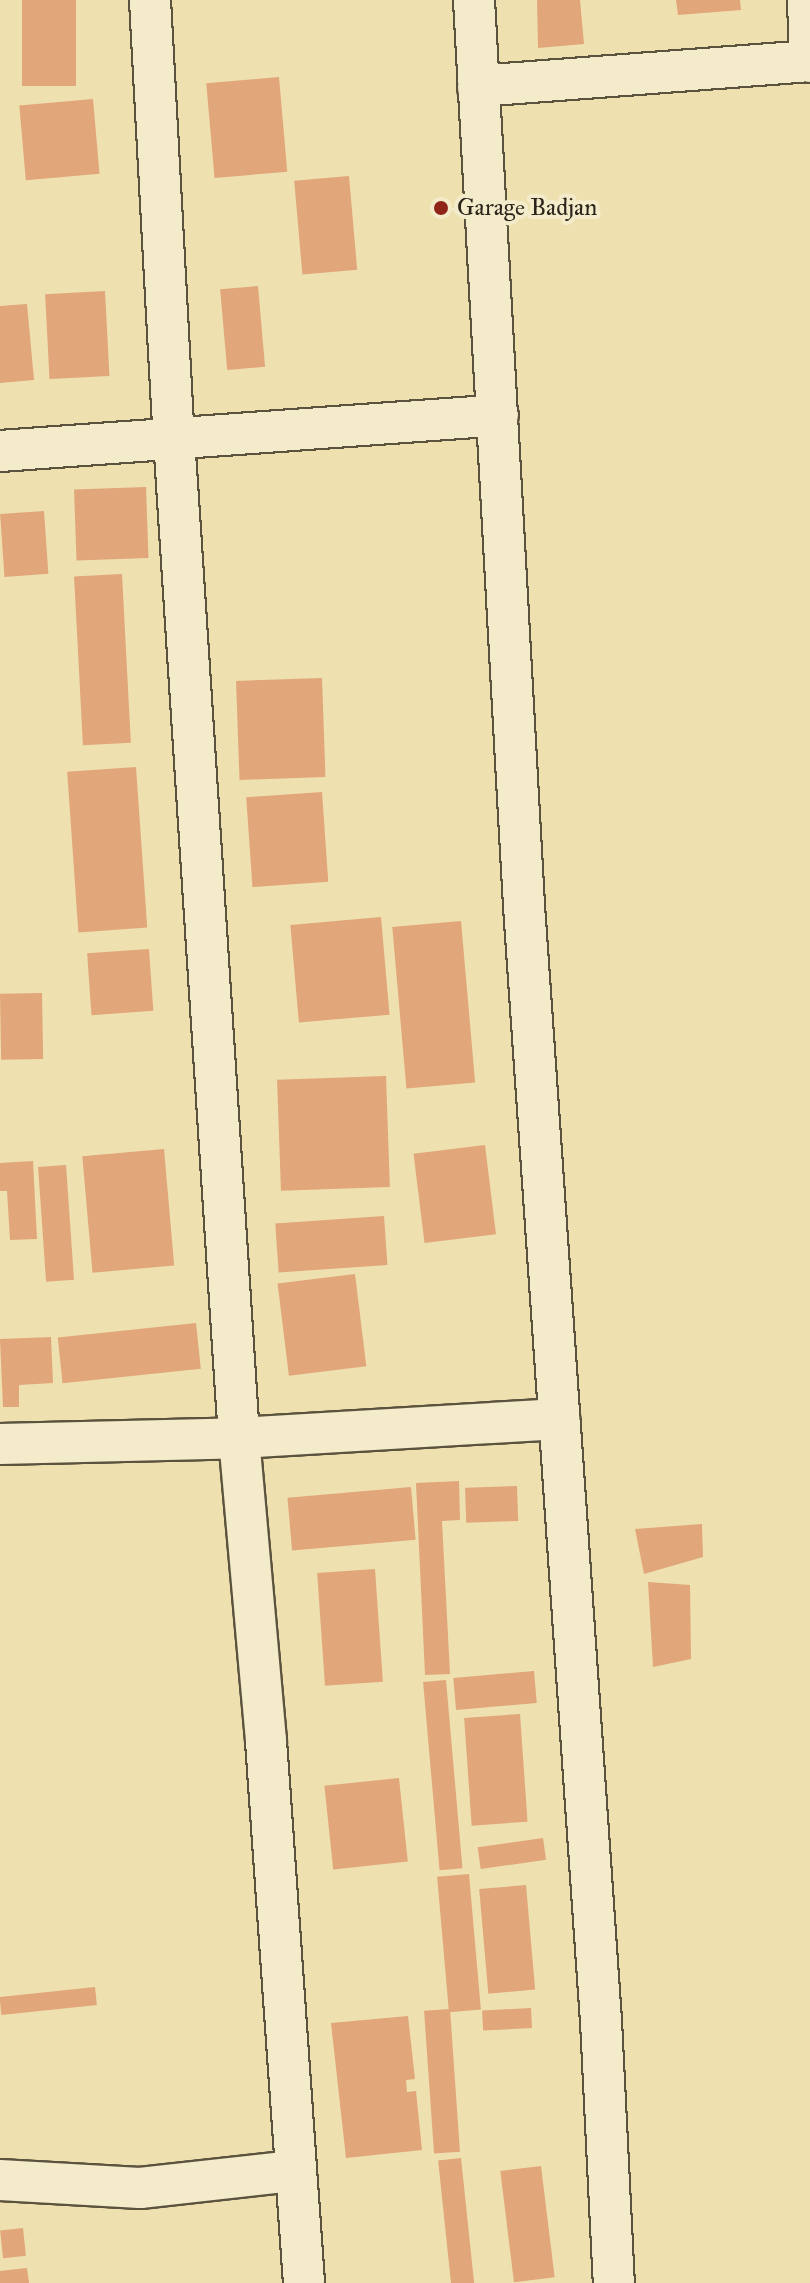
<!DOCTYPE html>
<style>
body{margin:0}
#map{position:relative;width:810px;height:2283px;overflow:hidden;background:#eee0af;font-family:"IM FELL Great Primer",serif}
div>[style]{position:absolute}
.building>*{inset:0;background:#e1a67a;transform-origin:0 0}
.roads{filter:drop-shadow(2px 0 #5c533f) drop-shadow(-2px 0 #5c533f) drop-shadow(0 2px #5c533f) drop-shadow(0 -2px #5c533f)}
.minor>*{height:40px;margin:-20px;padding:0 20px;transform-origin:20px;border-radius:20px;background:#f4ebcb}
.dots>*{width:22px;height:22px;translate:-50% -50%;box-sizing:border-box;border:4px solid #f4ebcb;border-radius:50%}
span{translate:-50% -50%;white-space:nowrap;text-align:center;line-height:1.15;-webkit-text-stroke:8px #f4ebcb;paint-order:stroke}
.poi-label{font-size:24px;color:#2b241a}
.left{translate:0 -50%;text-align:left}
</style>
<div id="map">
<div class="building">
<div style="left:22px;top:0;width:54px;height:86px"></div>
<div style="clip-path:polygon(537px 0,580px 0,584px 44px,538px 48px)"></div>
<div style="clip-path:polygon(676px 0,740px 0,741px 10px,678px 15px)"></div>
<div style="left:279px;top:77px;width:95px;height:73px;rotate:85deg"></div>
<div style="left:93px;top:99px;width:75px;height:74px;rotate:85deg"></div>
<div style="left:349px;top:176px;width:94px;height:55px;rotate:85deg"></div>
<div style="left:258px;top:286px;width:81px;height:38px;rotate:85deg"></div>
<div style="left:105px;top:291px;width:85px;height:60px;rotate:87deg"></div>
<div style="clip-path:polygon(27px 304px,34px 380px,0 383px,0 306px)"></div>
<div style="left:146px;top:487px;width:71px;height:72px;rotate:88deg"></div>
<div style="left:44px;top:511px;width:63px;height:44px;rotate:86deg"></div>
<div style="left:122px;top:574px;width:169px;height:48px;rotate:87deg"></div>
<div style="left:322px;top:678px;width:99px;height:86px;rotate:88deg"></div>
<div style="left:136px;top:767px;width:161px;height:69px;rotate:86deg"></div>
<div style="left:322px;top:792px;width:90px;height:76px;rotate:86deg"></div>
<div style="left:381px;top:917px;width:98px;height:91px;rotate:85deg"></div>
<div style="left:461px;top:921px;width:162px;height:69px;rotate:85deg"></div>
<div style="left:149px;top:949px;width:62px;height:62px;rotate:86deg"></div>
<div style="left:42px;top:993px;width:66px;height:42px;rotate:89deg"></div>
<div style="left:386px;top:1076px;width:111px;height:109px;rotate:88deg"></div>
<div style="left:485px;top:1145px;width:90px;height:72px;rotate:83deg"></div>
<div style="left:164px;top:1149px;width:117px;height:82px;rotate:85deg"></div>
<div style="clip-path:polygon(33px 1161px,37px 1239px,10px 1240px,7px 1191px,0 1191px,0 1163px)"></div>
<div style="left:66px;top:1165px;width:115px;height:28px;rotate:86deg"></div>
<div style="left:384px;top:1216px;width:49px;height:109px;rotate:86deg"></div>
<div style="left:355px;top:1274px;width:93px;height:78px;rotate:83deg"></div>
<div style="left:196px;top:1323px;width:46px;height:139px;rotate:84deg"></div>
<div style="clip-path:polygon(51px 1337px,53px 1383px,19px 1385px,19px 1407px,3px 1407px,0 1339px)"></div>
<div style="clip-path:polygon(459px 1481px,460px 1520px,442px 1521px,450px 1674px,425px 1675px,416px 1483px)"></div>
<div style="left:517px;top:1486px;width:35px;height:52px;rotate:88deg"></div>
<div style="left:411px;top:1487px;width:53px;height:124px;rotate:85deg"></div>
<div style="clip-path:polygon(702px 1524px,703px 1557px,644px 1574px,635px 1529px)"></div>
<div style="left:375px;top:1569px;width:113px;height:58px;rotate:86deg"></div>
<div style="clip-path:polygon(648px 1582px,690px 1585px,691px 1659px,653px 1667px)"></div>
<div style="left:534px;top:1671px;width:32px;height:81px;rotate:85deg"></div>
<div style="left:446px;top:1680px;width:189px;height:23px;rotate:85deg"></div>
<div style="left:520px;top:1714px;width:108px;height:56px;rotate:86deg"></div>
<div style="left:399px;top:1778px;width:84px;height:75px;rotate:84deg"></div>
<div style="left:543px;top:1838px;width:22px;height:66px;rotate:82deg"></div>
<div style="left:469px;top:1874px;width:136px;height:32px;rotate:85deg"></div>
<div style="left:526px;top:1885px;width:105px;height:47px;rotate:85deg"></div>
<div style="left:95px;top:1987px;width:18px;height:96px;rotate:84deg"></div>
<div style="left:531px;top:2008px;width:20px;height:49px;rotate:87deg"></div>
<div style="left:450px;top:2009px;width:143px;height:26px;rotate:86deg"></div>
<div style="clip-path:polygon(408px 2016px,415px 2079px,406px 2080px,407px 2092px,416px 2091px,422px 2150px,346px 2158px,331px 2023px)"></div>
<div style="left:461px;top:2158px;width:126px;height:23px;rotate:84deg"></div>
<div style="left:541px;top:2166px;width:112px;height:41px;rotate:83deg"></div>
<div style="left:23px;top:2228px;width:28px;height:23px;rotate:84deg"></div>
<div style="clip-path:polygon(27px 2268px,29px 2283px,0 2283px,0 2271px)"></div>
</div>
<div class="roads">
<div class="minor">
<div style="left:150px;top:0;width:439px;rotate:86.9deg"></div>
<div style="left:174px;top:438px;width:1002px;rotate:86.28deg"></div>
<div style="left:239px;top:1438px;width:304px;rotate:84.9deg"></div>
<div style="left:266px;top:1741px;width:543px;rotate:85.99deg"></div>
<div style="left:474px;top:0;width:907px;rotate:86.84deg"></div>
<div style="left:524px;top:906px;width:1118px;rotate:86.05deg"></div>
<div style="left:601px;top:2021px;width:262px;rotate:87.2deg"></div>
<div style="left:808px;top:0;width:62px;rotate:88.2deg"></div>
<div style="left:478px;top:86px;width:333px;rotate:-4.3deg"></div>
<div style="left:0;top:451px;width:499px;rotate:-4.1deg"></div>
<div style="left:0;top:1444px;width:239px;rotate:-1.4deg"></div>
<div style="left:239px;top:1438px;width:321px;rotate:-3.4deg"></div>
<div style="left:0;top:2180px;width:140px;rotate:3.3deg"></div>
<div style="left:140px;top:2188px;width:155px;rotate:-6.3deg"></div>
</div>
</div>
<div class="dots">
<div style="left:441px;top:208px;background:#8f2418"></div>
</div>
<div class="poi-label">
<span class="left" style="left:457px;top:208px">Garage Badjan</span>
</div>
</div>
